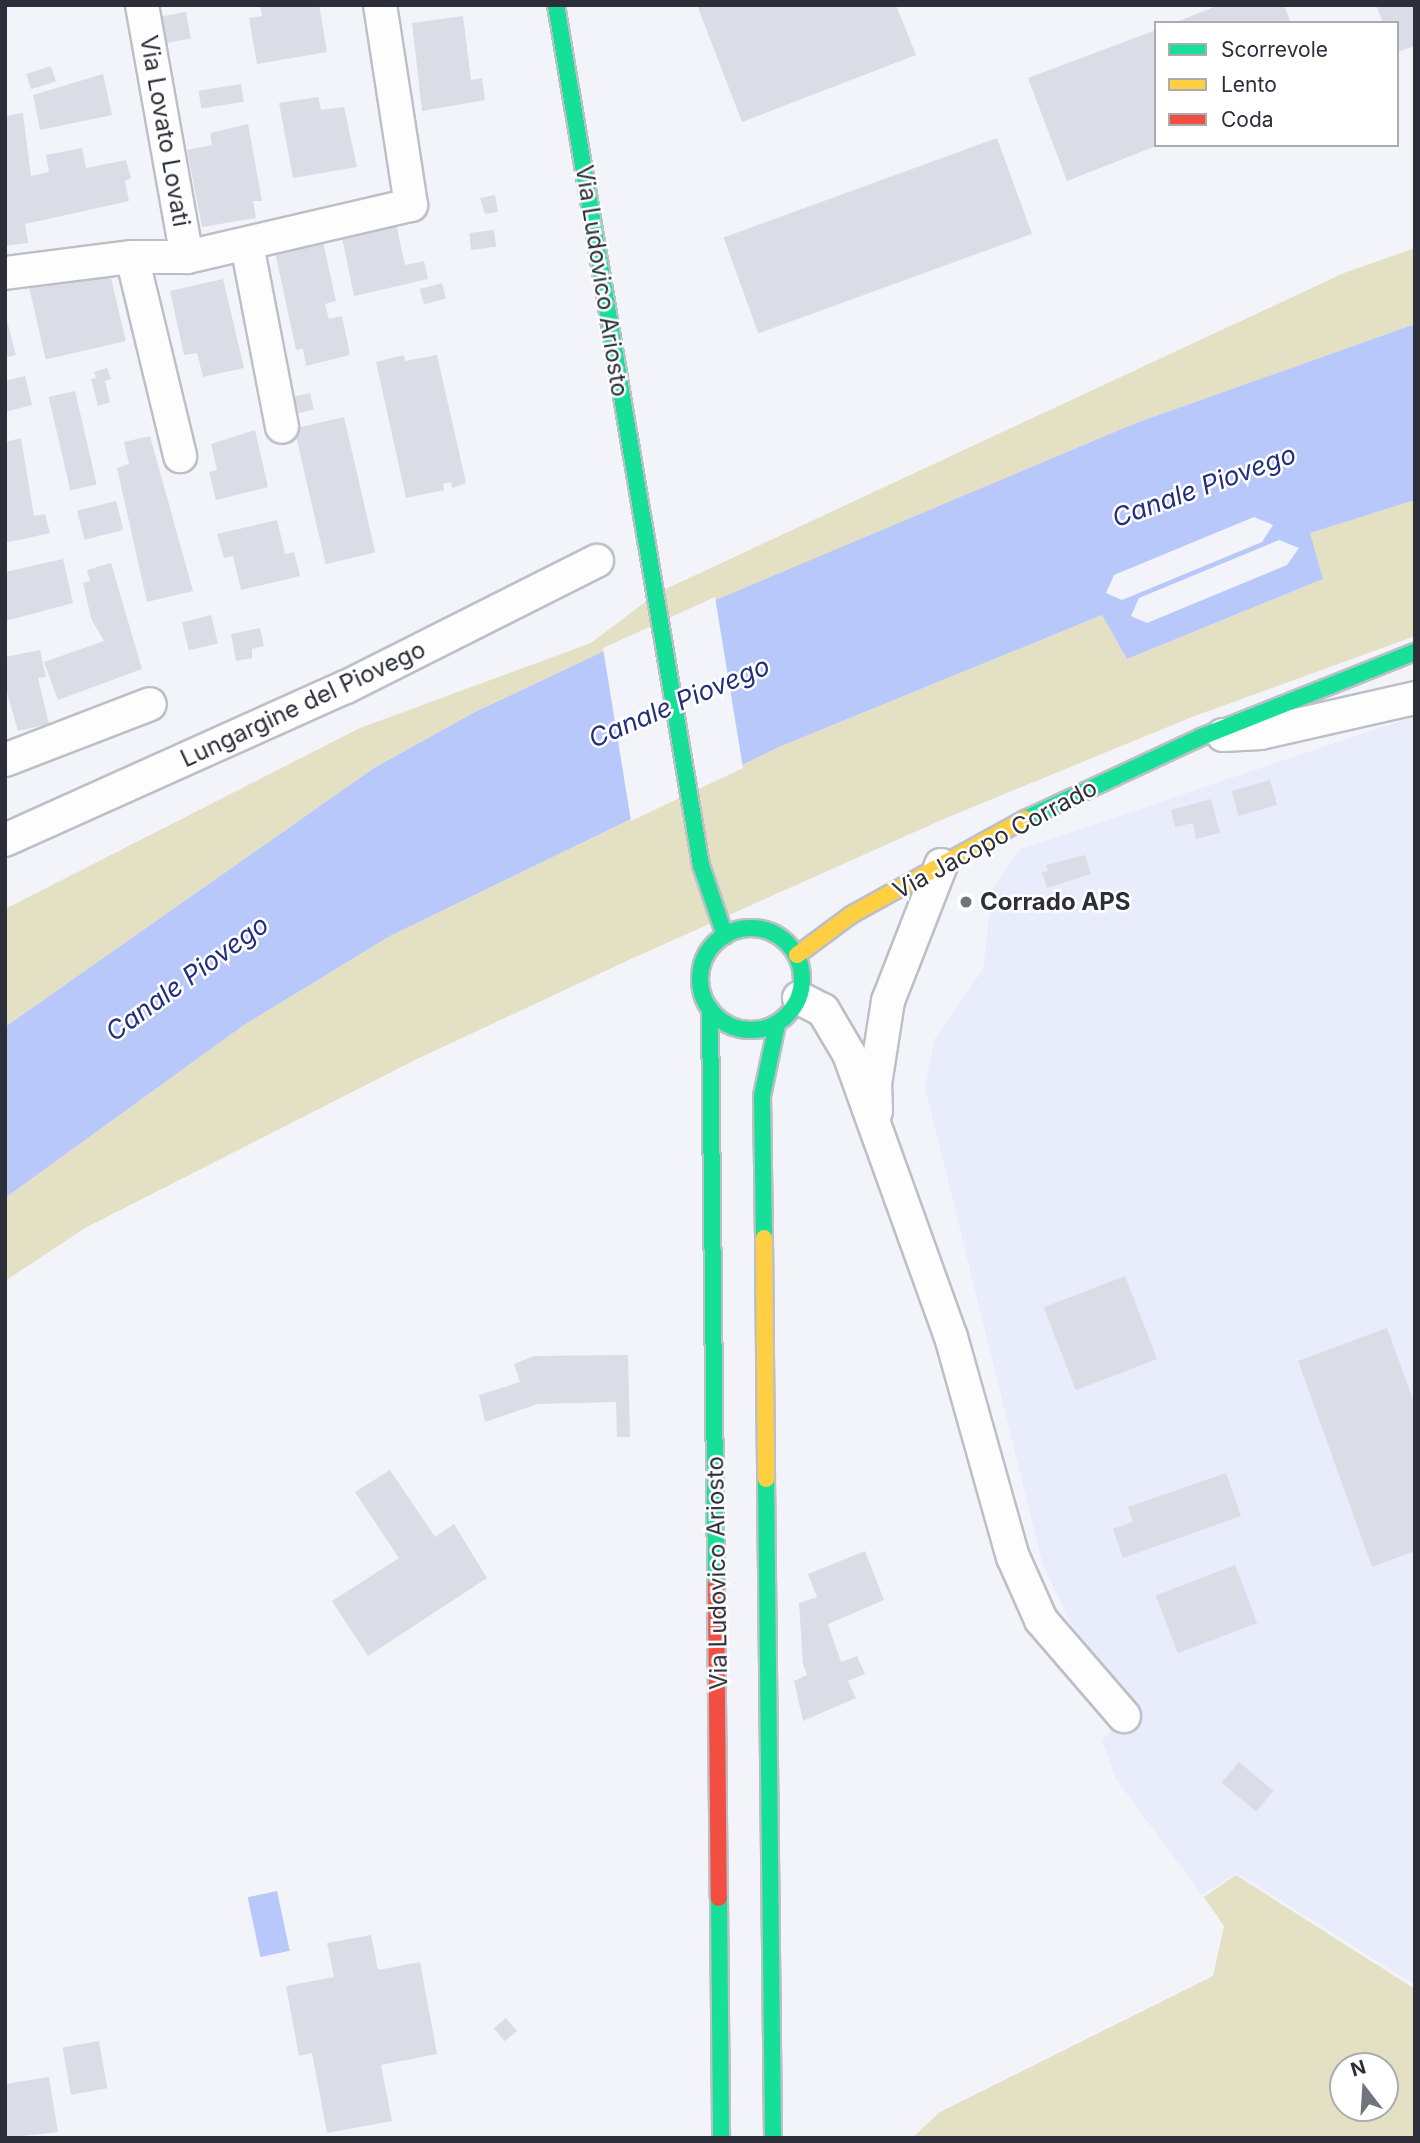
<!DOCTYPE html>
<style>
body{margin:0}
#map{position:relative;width:1420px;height:2143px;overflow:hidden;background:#f2f4fa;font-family:Inter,sans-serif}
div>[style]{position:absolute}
.built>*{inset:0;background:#e8ecfb}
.green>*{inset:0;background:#e4e0c4}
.water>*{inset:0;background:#b9c8fb;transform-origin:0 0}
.pier>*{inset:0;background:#f2f4fa}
.building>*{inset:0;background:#dbdde6;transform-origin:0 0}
.roads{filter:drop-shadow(2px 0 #bdbfc7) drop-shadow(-2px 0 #bdbfc7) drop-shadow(0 2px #bdbfc7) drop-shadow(0 -2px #bdbfc7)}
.street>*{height:32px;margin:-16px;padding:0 16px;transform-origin:16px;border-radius:16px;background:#fdfdfe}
.fast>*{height:16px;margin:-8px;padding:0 8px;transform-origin:8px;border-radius:8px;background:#16e098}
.fast>.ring{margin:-8px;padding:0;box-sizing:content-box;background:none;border:16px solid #16e098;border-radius:50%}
.slow>*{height:16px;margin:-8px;padding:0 8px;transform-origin:8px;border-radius:8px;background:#ffcf43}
.jam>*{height:16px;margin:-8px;padding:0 8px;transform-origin:8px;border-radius:8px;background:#f24e42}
.dots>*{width:19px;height:19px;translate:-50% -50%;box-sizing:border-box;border:4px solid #fff;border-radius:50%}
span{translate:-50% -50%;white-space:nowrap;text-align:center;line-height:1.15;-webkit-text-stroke:5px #fff;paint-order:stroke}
.street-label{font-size:24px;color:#2c2f3a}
.poi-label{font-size:24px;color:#2c2f3a;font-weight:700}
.left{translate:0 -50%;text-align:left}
.water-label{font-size:26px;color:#232e7d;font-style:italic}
.frame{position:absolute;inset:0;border:7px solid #2c2f3a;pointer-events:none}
.legend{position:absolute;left:1154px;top:21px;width:245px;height:126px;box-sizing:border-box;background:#fff;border:2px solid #abacb0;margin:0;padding:9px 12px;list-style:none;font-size:21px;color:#2c2f3a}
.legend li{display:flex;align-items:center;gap:14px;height:35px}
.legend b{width:35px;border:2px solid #abacb0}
.north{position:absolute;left:1329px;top:2052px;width:70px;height:70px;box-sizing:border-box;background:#fff;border:2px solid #abacb0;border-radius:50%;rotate:343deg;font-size:19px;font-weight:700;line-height:28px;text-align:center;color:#2c2f3a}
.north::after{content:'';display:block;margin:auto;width:24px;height:32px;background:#71747d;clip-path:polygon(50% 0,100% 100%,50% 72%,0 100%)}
</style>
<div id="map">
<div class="built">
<div style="clip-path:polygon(1415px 716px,1415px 1985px,1237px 1873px,1202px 1895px,1116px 1779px,1102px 1741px,1136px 1702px,1072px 1626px,1043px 1565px,925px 1088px,934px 1040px,983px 969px,993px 887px,1021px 849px)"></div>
</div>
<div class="green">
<div style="clip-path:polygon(1415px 248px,1415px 324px,1136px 423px,662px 624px,475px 712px,374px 768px,5px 1027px,5px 909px,360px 728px,591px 643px,657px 593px,1344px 273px)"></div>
<div style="clip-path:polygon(1415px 500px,1415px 636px,1192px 717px,946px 818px,631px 959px,417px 1059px,85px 1228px,5px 1281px,5px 1198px,244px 1025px,390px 936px,779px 747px,1102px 615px,1127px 659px,1323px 579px,1309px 533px)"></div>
<div style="clip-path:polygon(evenodd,1236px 1875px,1415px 1989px,1415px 2138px,912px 2138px,940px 2112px,1213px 1976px,1224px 1926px,1204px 1897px,1236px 1875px,1385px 2066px,1385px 2108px,1343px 2108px,1343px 2066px,1385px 2066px)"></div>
</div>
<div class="water">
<div style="clip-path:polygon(evenodd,1415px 324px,1415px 500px,1310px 533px,1323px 579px,1127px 659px,1102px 615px,779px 747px,390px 936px,244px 1025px,5px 1198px,5px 1027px,374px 768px,475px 712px,685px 613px,1136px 423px,1415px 324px,1254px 517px,1273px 525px,1262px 542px,1122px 600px,1106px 593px,1114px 575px,1254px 517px,1415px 324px,1279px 540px,1299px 548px,1287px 565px,1147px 623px,1131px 616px,1139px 598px,1279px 540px)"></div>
<div style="left:277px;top:1891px;width:61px;height:30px;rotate:78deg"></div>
</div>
<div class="pier">
<div style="clip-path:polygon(715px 597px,743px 768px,631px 821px,603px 648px)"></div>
</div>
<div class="building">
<div style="clip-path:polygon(260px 5px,319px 5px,327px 52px,257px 64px,249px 18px,262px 16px)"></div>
<div style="clip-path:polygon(697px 5px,896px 5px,916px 55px,742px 122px)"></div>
<div style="clip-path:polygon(1219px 5px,1284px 5px,1291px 23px,1174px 23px)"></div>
<div style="clip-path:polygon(1376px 5px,1415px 5px,1415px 46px,1397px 52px,1397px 23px,1383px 23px)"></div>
<div style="left:186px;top:12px;width:27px;height:41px;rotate:80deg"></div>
<div style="clip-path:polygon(463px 16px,471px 80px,482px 78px,485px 100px,422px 111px,412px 23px)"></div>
<div style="clip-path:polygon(1156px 30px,1156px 146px,1067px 181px,1028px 78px)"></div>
<div style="left:51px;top:66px;width:16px;height:26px;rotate:72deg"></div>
<div style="clip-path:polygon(103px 74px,112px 115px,40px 130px,33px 95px)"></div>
<div style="left:241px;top:84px;width:18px;height:43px;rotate:81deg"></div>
<div style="clip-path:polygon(318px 97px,321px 110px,344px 107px,357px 167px,293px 178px,279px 103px)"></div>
<div style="clip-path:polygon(23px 113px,31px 176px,49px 172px,46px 155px,82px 148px,86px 168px,126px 160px,131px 178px,125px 181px,129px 201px,25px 224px,28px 243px,5px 246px,5px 116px)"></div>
<div style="clip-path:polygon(248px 124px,262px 201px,253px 201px,256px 218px,202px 227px,187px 150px,212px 145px,210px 133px)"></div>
<div style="left:997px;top:138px;width:102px;height:291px;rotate:70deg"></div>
<div style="clip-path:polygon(495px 195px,498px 212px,485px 214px,480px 198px)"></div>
<div style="clip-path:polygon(393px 210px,405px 265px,424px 261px,428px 279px,354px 296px,339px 223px)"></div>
<div style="left:494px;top:230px;width:17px;height:25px;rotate:83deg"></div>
<div style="clip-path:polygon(322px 237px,336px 301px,325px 304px,329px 319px,342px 316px,350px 355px,306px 366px,303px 349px,296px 350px,274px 247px)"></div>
<div style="left:109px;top:269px;width:74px;height:82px;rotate:77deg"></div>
<div style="clip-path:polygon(223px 279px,244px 368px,203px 377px,197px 353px,184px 355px,170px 291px)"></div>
<div style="left:442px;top:283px;width:16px;height:23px;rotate:75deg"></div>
<div style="clip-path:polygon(5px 313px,16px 355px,5px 357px)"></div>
<div style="clip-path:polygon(404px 355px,405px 361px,437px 355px,466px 483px,452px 488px,451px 482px,443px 484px,444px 490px,406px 498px,376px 362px)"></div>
<div style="clip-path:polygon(107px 368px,111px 379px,105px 381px,110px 402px,98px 406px,91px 379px,96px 378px,94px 372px)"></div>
<div style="clip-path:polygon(25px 376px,32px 405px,5px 412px,5px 381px)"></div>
<div style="left:75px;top:391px;width:96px;height:27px;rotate:77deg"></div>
<div style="left:310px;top:393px;width:17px;height:25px;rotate:77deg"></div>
<div style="left:344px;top:417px;width:139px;height:51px;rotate:77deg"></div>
<div style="clip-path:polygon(255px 430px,268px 487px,216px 500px,209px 472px,217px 470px,211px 444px)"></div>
<div style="clip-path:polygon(150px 436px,193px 591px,147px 602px,117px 468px,129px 464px,124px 442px)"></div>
<div style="clip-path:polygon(21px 438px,34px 516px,45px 514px,50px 533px,5px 543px,5px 442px)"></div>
<div style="left:116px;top:501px;width:30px;height:40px;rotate:76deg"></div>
<div style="clip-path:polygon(277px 520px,285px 554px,294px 552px,300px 576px,241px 590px,233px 556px,224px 558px,217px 534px)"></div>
<div style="clip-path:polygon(63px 559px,73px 603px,5px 621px,5px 572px)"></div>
<div style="clip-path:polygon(111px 563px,142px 669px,58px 700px,44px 662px,104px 641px,91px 618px,83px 583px,90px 581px,87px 570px)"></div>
<div style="left:211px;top:615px;width:29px;height:30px;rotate:76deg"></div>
<div style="clip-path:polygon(260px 628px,264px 646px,252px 649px,252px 658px,236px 661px,231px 634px)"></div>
<div style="clip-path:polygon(40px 650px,46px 677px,38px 678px,49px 724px,18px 731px,5px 686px,5px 657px)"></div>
<div style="left:1270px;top:780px;width:26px;height:40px;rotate:74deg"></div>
<div style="clip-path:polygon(1211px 799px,1220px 833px,1196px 839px,1193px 823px,1175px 827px,1171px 810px)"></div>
<div style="clip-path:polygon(1085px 855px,1091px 874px,1047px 888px,1042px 872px,1048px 871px,1046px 865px)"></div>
<div style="left:1125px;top:1276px;width:89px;height:87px;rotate:69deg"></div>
<div style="clip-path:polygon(1387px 1328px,1415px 1405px,1415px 1551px,1372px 1567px,1298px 1361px)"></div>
<div style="clip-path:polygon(628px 1355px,630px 1437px,617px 1437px,616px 1402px,538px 1404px,485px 1422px,479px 1395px,520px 1382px,514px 1364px,534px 1356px)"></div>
<div style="clip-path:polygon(390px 1470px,435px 1537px,454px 1524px,487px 1578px,368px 1656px,332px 1601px,399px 1558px,355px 1492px)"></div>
<div style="clip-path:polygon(1226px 1473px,1241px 1516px,1123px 1558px,1113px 1529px,1133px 1522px,1128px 1507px)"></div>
<div style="clip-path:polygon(865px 1551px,884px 1600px,828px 1624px,841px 1662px,857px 1656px,865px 1674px,848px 1681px,856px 1698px,803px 1721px,794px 1681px,807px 1675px,803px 1664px,799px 1603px,817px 1597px,808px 1574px)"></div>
<div style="left:1235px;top:1565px;width:62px;height:85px;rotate:69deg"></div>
<div style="left:1239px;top:1762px;width:45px;height:27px;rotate:40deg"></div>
<div style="clip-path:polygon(371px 1935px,378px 1970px,420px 1962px,437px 2054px,381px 2065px,392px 2121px,327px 2133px,312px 2053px,299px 2056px,286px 1986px,334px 1977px,327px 1943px)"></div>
<div style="left:506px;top:2018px;width:17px;height:16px;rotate:50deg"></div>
<div style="left:99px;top:2041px;width:48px;height:37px;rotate:80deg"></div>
<div style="clip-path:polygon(49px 2077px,58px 2132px,5px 2138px,5px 2084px)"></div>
</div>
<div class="roads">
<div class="street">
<div style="left:142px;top:5px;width:256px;rotate:79.9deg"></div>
<div style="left:247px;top:245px;width:185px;rotate:79.1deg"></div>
<div style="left:132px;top:257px;width:205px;rotate:76.4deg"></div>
<div style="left:5px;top:273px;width:128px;rotate:-7.2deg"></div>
<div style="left:132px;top:257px;width:55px"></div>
<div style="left:187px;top:257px;width:230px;rotate:-13.1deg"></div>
<div style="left:411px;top:205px;width:202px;rotate:-98.8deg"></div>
<div style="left:1223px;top:735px;width:38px;rotate:-3deg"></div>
<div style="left:1261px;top:733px;width:158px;rotate:-12.8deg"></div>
<div style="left:5px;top:760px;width:155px;rotate:-21.1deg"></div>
<div style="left:5px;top:840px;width:374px;rotate:-24.2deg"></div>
<div style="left:346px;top:687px;width:281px;rotate:-26.7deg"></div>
<div style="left:799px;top:998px;width:27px;rotate:27deg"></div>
<div style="left:823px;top:1010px;width:51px;rotate:59.4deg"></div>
<div style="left:849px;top:1054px;width:301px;rotate:70.2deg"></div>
<div style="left:951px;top:1337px;width:229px;rotate:74.3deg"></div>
<div style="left:1013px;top:1557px;width:69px;rotate:66deg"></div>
<div style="left:1041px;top:1620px;width:127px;rotate:49.2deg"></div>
<div style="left:876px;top:1111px;width:27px;rotate:-92deg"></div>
<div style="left:875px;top:1084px;width:84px;rotate:-81.1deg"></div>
<div style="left:888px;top:1001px;width:146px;rotate:-68.7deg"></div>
</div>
<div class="fast">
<div style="left:556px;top:5px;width:872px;rotate:80.43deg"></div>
<div style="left:701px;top:865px;width:75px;rotate:71.3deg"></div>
<div style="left:1025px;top:819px;width:194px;rotate:-25deg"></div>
<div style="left:1201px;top:737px;width:230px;rotate:-21.7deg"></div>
<div class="ring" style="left:700px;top:928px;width:86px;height:86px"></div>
<div style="left:710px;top:1009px;width:576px;rotate:89.4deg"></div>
<div style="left:764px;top:1238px;width:142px;rotate:-90.8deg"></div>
<div style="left:762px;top:1096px;width:74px;rotate:-78.2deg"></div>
<div style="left:766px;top:1479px;width:659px;rotate:89.39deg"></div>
<div style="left:719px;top:1898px;width:240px;rotate:89.5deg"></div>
</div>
<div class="slow">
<div style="left:797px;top:955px;width:67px;rotate:-36.5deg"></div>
<div style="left:851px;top:915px;width:199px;rotate:-28.9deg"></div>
<div style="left:764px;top:1238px;width:241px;rotate:89.5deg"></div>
</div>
<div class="jam">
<div style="left:716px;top:1585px;width:313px;rotate:89.5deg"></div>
</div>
</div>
<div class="dots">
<div style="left:966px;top:902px;background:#71747d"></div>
</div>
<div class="street-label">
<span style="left:165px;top:131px;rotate:80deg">Via Lovato Lovati</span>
<span style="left:602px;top:281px;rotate:81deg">Via Ludovico Ariosto</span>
<span style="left:303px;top:704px;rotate:-25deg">Lungargine del Piovego</span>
<span style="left:995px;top:839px;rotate:-28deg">Via Jacopo Corrado</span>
<span style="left:717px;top:1573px;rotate:-91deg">Via Ludovico Ariosto</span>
</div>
<div class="poi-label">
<span class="left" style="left:980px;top:902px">Corrado APS</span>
</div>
<div class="water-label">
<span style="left:1204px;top:486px;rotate:-20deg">Canale Piovego</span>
<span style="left:679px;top:702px;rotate:-23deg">Canale Piovego</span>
<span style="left:187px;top:978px;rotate:-36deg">Canale Piovego</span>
</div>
<div class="frame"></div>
<ul class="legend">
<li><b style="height:9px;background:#16e098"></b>Scorrevole</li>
<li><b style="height:9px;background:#ffcf43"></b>Lento</li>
<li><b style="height:9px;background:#f24e42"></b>Coda</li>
</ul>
<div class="north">N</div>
</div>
